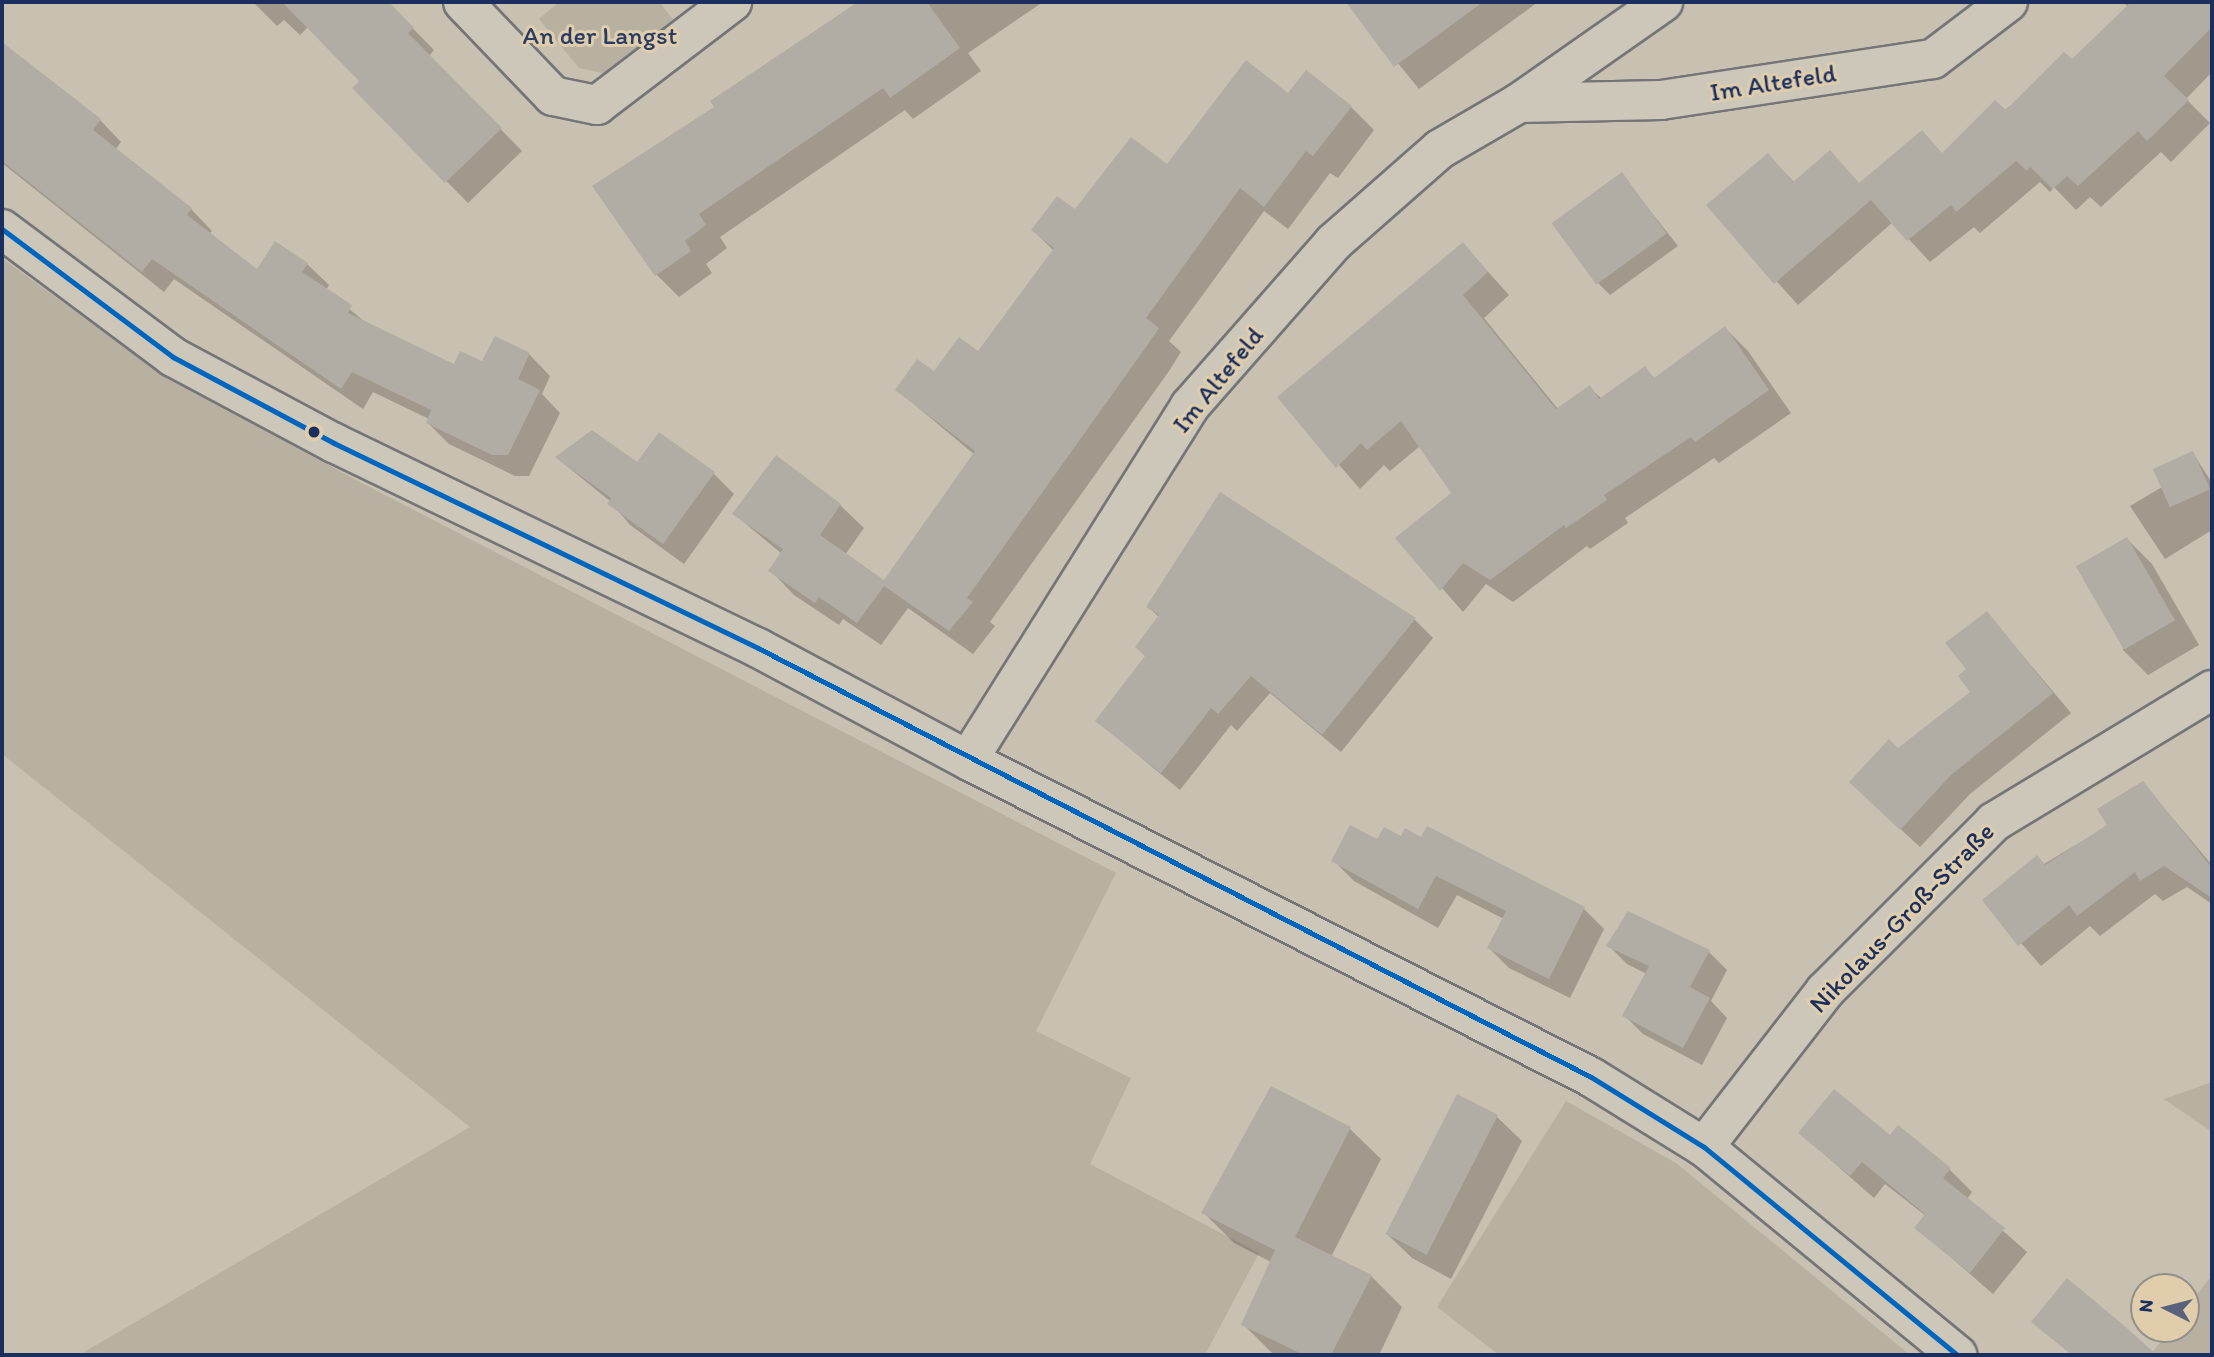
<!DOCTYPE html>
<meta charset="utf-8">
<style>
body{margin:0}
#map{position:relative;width:2214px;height:1357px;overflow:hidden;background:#c8c0b0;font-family:Itim,sans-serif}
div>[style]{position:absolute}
.green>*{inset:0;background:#b8b1a2}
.shadow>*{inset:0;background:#0003}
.building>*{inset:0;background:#b2ada4;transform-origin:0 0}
.roads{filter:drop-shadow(2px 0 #757577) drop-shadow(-2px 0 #757577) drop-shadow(0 2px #757577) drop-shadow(0 -2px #757577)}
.street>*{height:38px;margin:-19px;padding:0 19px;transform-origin:19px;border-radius:19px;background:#cdc7ba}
.bus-1>*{height:5px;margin:-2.5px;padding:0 2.5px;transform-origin:2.5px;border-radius:2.5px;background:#0065bd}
.dots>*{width:19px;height:19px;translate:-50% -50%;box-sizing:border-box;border:4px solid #dfcdab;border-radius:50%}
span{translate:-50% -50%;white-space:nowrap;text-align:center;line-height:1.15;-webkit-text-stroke:6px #dfcdab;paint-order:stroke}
.park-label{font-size:26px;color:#2b3c64}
.street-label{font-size:26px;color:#1b2f5e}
.frame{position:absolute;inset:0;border:4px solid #1b2f5e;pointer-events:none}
.north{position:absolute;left:2130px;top:1273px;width:70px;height:70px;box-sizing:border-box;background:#dfcdab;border:2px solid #918e8c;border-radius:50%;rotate:276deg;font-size:19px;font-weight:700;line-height:28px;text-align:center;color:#1b2f5e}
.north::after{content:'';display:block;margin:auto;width:24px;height:32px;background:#58627b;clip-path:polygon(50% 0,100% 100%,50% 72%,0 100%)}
</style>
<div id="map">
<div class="green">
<div style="clip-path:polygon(559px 2px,659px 2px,673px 19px,606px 74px,579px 68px,539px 19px)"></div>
<div style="clip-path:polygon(2px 258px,162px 375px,356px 480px,1116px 873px,1036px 1031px,1131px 1078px,1090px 1164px,1259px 1253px,1205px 1355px,79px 1355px,470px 1127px,2px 754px)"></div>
<div style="clip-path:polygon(2212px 1082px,2212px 1132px,2164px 1099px)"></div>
<div style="clip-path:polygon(1566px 1101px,1676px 1163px,1910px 1355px,1499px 1355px,1437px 1307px)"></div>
<div style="clip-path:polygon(2212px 1275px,2212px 1355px,2150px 1355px,2171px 1329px,2186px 1329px,2186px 1309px)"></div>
</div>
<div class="shadow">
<div style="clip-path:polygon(253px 2px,387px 2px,434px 50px,429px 56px,522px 151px,468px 203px,355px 88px,362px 81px,309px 26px,300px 35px,284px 20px,277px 26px)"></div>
<div style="clip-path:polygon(858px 2px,1043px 2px,968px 53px,981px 71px,913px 119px,905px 110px,720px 237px,727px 248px,706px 264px,712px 273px,679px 297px,657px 275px,717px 107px,713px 102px)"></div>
<div style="clip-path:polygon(1348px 2px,1538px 2px,1419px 89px)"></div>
<div style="clip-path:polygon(2123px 2px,2212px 2px,2212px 72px,2186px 99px,2210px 123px,2171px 162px,2161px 152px,2101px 207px,2090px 197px,2076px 210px,2054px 187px,2050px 192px,2040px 182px,1980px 233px,1974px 227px,1930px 262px,1893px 222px,1798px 305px,1709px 206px,1768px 155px,1794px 182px,1830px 152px,1860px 184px,1943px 154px,2072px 62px,2128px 7px)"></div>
<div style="clip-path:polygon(2px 44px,100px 120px,121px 142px,115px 150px,191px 209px,212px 231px,209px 234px,258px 272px,307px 264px,329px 285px,326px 290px,370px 326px,455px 366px,529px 354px,550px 376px,542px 394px,560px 413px,529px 476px,515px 476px,449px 444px,428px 423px,429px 419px,373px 392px,363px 409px,174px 279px,164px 292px,2px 163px)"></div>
<div style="clip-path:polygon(1289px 95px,1351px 107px,1374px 130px,1338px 178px,1330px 173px,1288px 229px,1264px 211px,1169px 341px,1181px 352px,1169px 371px,990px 622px,995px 626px,973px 654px,908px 608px,881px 645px,843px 619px,839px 625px,794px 595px,771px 571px,782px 554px,734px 514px,840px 505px,864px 528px,845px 555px,884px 582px,975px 455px,897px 390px,978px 353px,1054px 251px,1033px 230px,1167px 167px)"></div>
<div style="clip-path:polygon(1622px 175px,1678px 246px,1610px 295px,1598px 283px)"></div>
<div style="clip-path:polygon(1463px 244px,1509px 295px,1484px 318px,1558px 409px,1590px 388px,1602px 399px,1645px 369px,1655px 379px,1725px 328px,1748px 351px,1791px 413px,1719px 463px,1714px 458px,1625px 518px,1628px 523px,1590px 549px,1587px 546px,1513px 602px,1486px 584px,1463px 612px,1398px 538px,1454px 493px,1420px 446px,1390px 471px,1384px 465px,1360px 489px,1280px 397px)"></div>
<div style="clip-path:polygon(2193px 453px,2212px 483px,2212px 530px,2165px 559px,2130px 506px,2162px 487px)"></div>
<div style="clip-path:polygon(557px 458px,713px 473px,734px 494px,684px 564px,630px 525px,611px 502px)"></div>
<div style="clip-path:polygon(1220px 494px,1415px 620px,1433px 638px,1341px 752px,1270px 693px,1237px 731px,1231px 725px,1180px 790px,1097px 721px,1147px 656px,1160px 618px,1148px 607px)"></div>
<div style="clip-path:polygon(2127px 539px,2152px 564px,2199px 645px,2148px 675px,2123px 650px)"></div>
<div style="clip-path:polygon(1987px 613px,2071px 713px,1970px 794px,1920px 847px,1870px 801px,1898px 750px,1972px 693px,1968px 670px)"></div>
<div style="clip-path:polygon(2143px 783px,2212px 865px,2212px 904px,2187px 887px,2163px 901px,2155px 894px,2100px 936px,2090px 926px,2041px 966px,1984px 900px,2109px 825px)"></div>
<div style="clip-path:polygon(1402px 838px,1584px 909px,1604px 929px,1570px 998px,1509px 968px,1489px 948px,1504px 919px,1457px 895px,1438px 928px,1354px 881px,1333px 860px,1377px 842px)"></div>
<div style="clip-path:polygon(1609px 946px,1709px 952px,1727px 970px,1711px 1001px,1727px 1018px,1702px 1065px,1643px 1034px,1624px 1015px,1647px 974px,1627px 964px)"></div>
<div style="clip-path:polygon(1271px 1088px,1350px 1129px,1381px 1159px,1331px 1257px,1371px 1276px,1402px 1307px,1379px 1355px,1274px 1355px,1243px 1324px,1271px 1262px,1234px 1243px,1204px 1213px)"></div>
<div style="clip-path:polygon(1458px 1097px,1497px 1117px,1522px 1141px,1451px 1279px,1412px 1258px,1387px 1234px)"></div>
<div style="clip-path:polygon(1898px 1127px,1950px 1170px,1972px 1192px,1967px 1199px,2027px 1252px,1993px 1294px,1916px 1227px,1926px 1216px,1885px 1184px,1874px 1198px,1800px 1133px,1890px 1138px)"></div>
<div style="clip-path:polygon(2034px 1322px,2148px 1352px,2072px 1355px)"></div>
</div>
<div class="building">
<div style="clip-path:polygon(282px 2px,389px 2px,414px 28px,408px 33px,502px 128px,445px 183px,352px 88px,359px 81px)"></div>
<div style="clip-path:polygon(858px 2px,927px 2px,960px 48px,890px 98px,883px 88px,699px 214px,706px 225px,685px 241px,691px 251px,655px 276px,592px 186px,714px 107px,710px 101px)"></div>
<div style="clip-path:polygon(1346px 2px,1483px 2px,1394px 67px)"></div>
<div style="clip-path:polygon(2131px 2px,2212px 2px,2212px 27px,2164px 76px,2189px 100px,2147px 141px,2138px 131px,2078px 186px,2067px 176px,2053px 189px,2030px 167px,2027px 171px,2016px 161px,1956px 212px,1951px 205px,1907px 241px,1871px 200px,1774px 284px,1706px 205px,1768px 153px,1793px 182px,1830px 150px,1859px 183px,1922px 130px,1942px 153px,1995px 100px,2006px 110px,2064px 52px,2072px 59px)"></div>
<div style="clip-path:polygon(2px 42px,101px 119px,93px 130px,192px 208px,187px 215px,257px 269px,275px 241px,308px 263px,302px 272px,352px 305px,348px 313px,454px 364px,460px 351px,482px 361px,495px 336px,530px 353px,518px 379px,540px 390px,508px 455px,492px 455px,426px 423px,431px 410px,352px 372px,341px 389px,152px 259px,142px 272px,2px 161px)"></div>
<div style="clip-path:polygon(1246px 60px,1288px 93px,1306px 70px,1352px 106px,1313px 156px,1306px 151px,1264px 207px,1240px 188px,1146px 318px,1159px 328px,1146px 347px,967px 598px,973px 602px,949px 631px,884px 586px,857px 623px,819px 597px,815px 603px,768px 571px,783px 549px,732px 514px,776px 455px,841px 504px,820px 535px,884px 580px,975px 451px,895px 390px,917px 359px,934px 371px,959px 337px,978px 351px,1054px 248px,1031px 230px,1057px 196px,1075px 209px,1131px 137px,1167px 164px)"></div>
<div style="left:1622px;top:172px;width:76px;height:87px;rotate:54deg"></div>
<div style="clip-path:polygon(1463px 242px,1488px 272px,1463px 295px,1556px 409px,1590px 385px,1599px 399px,1645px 366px,1654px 378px,1725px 326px,1769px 390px,1695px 442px,1691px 437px,1604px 495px,1607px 500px,1566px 528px,1564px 525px,1490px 580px,1463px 563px,1440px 591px,1395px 538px,1451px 493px,1401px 421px,1367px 450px,1361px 443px,1336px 468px,1277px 397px)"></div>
<div style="clip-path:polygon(592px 430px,637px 462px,659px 432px,715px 472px,663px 544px,607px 504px,611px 498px,555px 457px)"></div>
<div style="left:2193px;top:451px;width:42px;height:44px;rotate:66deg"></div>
<div style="clip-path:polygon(1220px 492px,1416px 618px,1322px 735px,1251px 676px,1218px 714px,1211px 708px,1161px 773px,1095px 721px,1145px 656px,1135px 647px,1159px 615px,1146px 607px)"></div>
<div style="left:2127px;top:537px;width:96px;height:59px;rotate:60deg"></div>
<div style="clip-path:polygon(1987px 611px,2053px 693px,1951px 775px,1900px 830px,1849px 782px,1889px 739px,1898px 748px,1970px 692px,1958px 676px,1966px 669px,1945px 643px)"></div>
<div style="clip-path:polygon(2143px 781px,2212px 868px,2212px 898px,2164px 866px,2140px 881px,2135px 872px,2077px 916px,2069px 905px,2018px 946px,1982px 900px,2037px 855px,2045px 865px,2107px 825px,2097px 809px)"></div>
<div style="clip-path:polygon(1350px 825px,1377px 839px,1384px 827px,1401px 836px,1405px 828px,1421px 837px,1427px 826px,1585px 907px,1549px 979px,1487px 948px,1506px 911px,1436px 876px,1418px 909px,1331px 861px)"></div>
<div style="clip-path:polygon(1628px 911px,1710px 950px,1690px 987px,1710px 998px,1683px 1048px,1622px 1016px,1649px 966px,1606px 946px)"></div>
<div style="clip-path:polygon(1271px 1086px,1351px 1127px,1295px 1237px,1372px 1275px,1331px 1355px,1304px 1355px,1241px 1325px,1275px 1250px,1201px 1213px)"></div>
<div style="clip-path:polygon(1834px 1089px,1890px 1135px,1898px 1125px,1951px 1168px,1943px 1178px,2005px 1228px,1970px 1273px,1914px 1228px,1925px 1214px,1862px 1162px,1850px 1176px,1798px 1133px)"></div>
<div style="left:1457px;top:1094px;width:46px;height:157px;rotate:27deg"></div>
<div style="clip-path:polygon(2067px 1278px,2121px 1323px,2157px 1355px,2072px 1355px,2031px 1322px)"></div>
</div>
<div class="roads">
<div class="street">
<div style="left:463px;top:2px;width:130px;rotate:46.2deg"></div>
<div style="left:553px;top:96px;width:45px;rotate:11.6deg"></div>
<div style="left:597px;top:105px;width:170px;rotate:-37.3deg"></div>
<div style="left:1519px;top:103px;width:142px;rotate:-1.2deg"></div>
<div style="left:1661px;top:100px;width:275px;rotate:-8.6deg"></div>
<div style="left:1933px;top:59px;width:94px;rotate:-37.2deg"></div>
<div style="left:2px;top:229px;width:214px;rotate:36.8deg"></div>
<div style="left:173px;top:357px;width:183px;rotate:28.1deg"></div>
<div style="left:334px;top:443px;width:471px;rotate:25.8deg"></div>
<div style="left:758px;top:648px;width:238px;rotate:28.1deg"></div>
<div style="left:968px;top:760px;width:699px;rotate:26.97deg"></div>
<div style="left:1591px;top:1077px;width:133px;rotate:31.8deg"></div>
<div style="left:1704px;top:1147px;width:328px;rotate:39.4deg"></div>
<div style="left:968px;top:760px;width:418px;rotate:-57.9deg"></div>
<div style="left:1190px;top:406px;width:217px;rotate:-48.7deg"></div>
<div style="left:1333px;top:243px;width:142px;rotate:-41.3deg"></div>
<div style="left:1440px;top:149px;width:91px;rotate:-30.2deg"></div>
<div style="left:1519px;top:103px;width:176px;rotate:-35deg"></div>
<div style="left:1704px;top:1147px;width:197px;rotate:-52.2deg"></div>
<div style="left:1825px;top:991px;width:239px;rotate:-45deg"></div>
<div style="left:1994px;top:822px;width:255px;rotate:-31.2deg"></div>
</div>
</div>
<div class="bus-1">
<div style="left:2px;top:229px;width:214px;rotate:36.8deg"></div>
<div style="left:173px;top:357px;width:183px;rotate:28.1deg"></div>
<div style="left:334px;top:443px;width:471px;rotate:25.8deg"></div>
<div style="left:758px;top:648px;width:937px;rotate:27.25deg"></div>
<div style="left:1591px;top:1077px;width:133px;rotate:31.8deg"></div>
<div style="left:1704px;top:1147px;width:328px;rotate:39.4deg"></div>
</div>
<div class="dots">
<div style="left:314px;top:432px;background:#1b2f5e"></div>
</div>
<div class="park-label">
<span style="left:600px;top:36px">An der Langst</span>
</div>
<div class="street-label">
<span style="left:1773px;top:83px;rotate:-9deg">Im Altefeld</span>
<span style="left:1218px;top:380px;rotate:-51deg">Im Altefeld</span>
<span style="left:1902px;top:918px;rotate:-46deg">Nikolaus-Groß-Straße</span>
</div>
<div class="frame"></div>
<div class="north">N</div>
</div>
